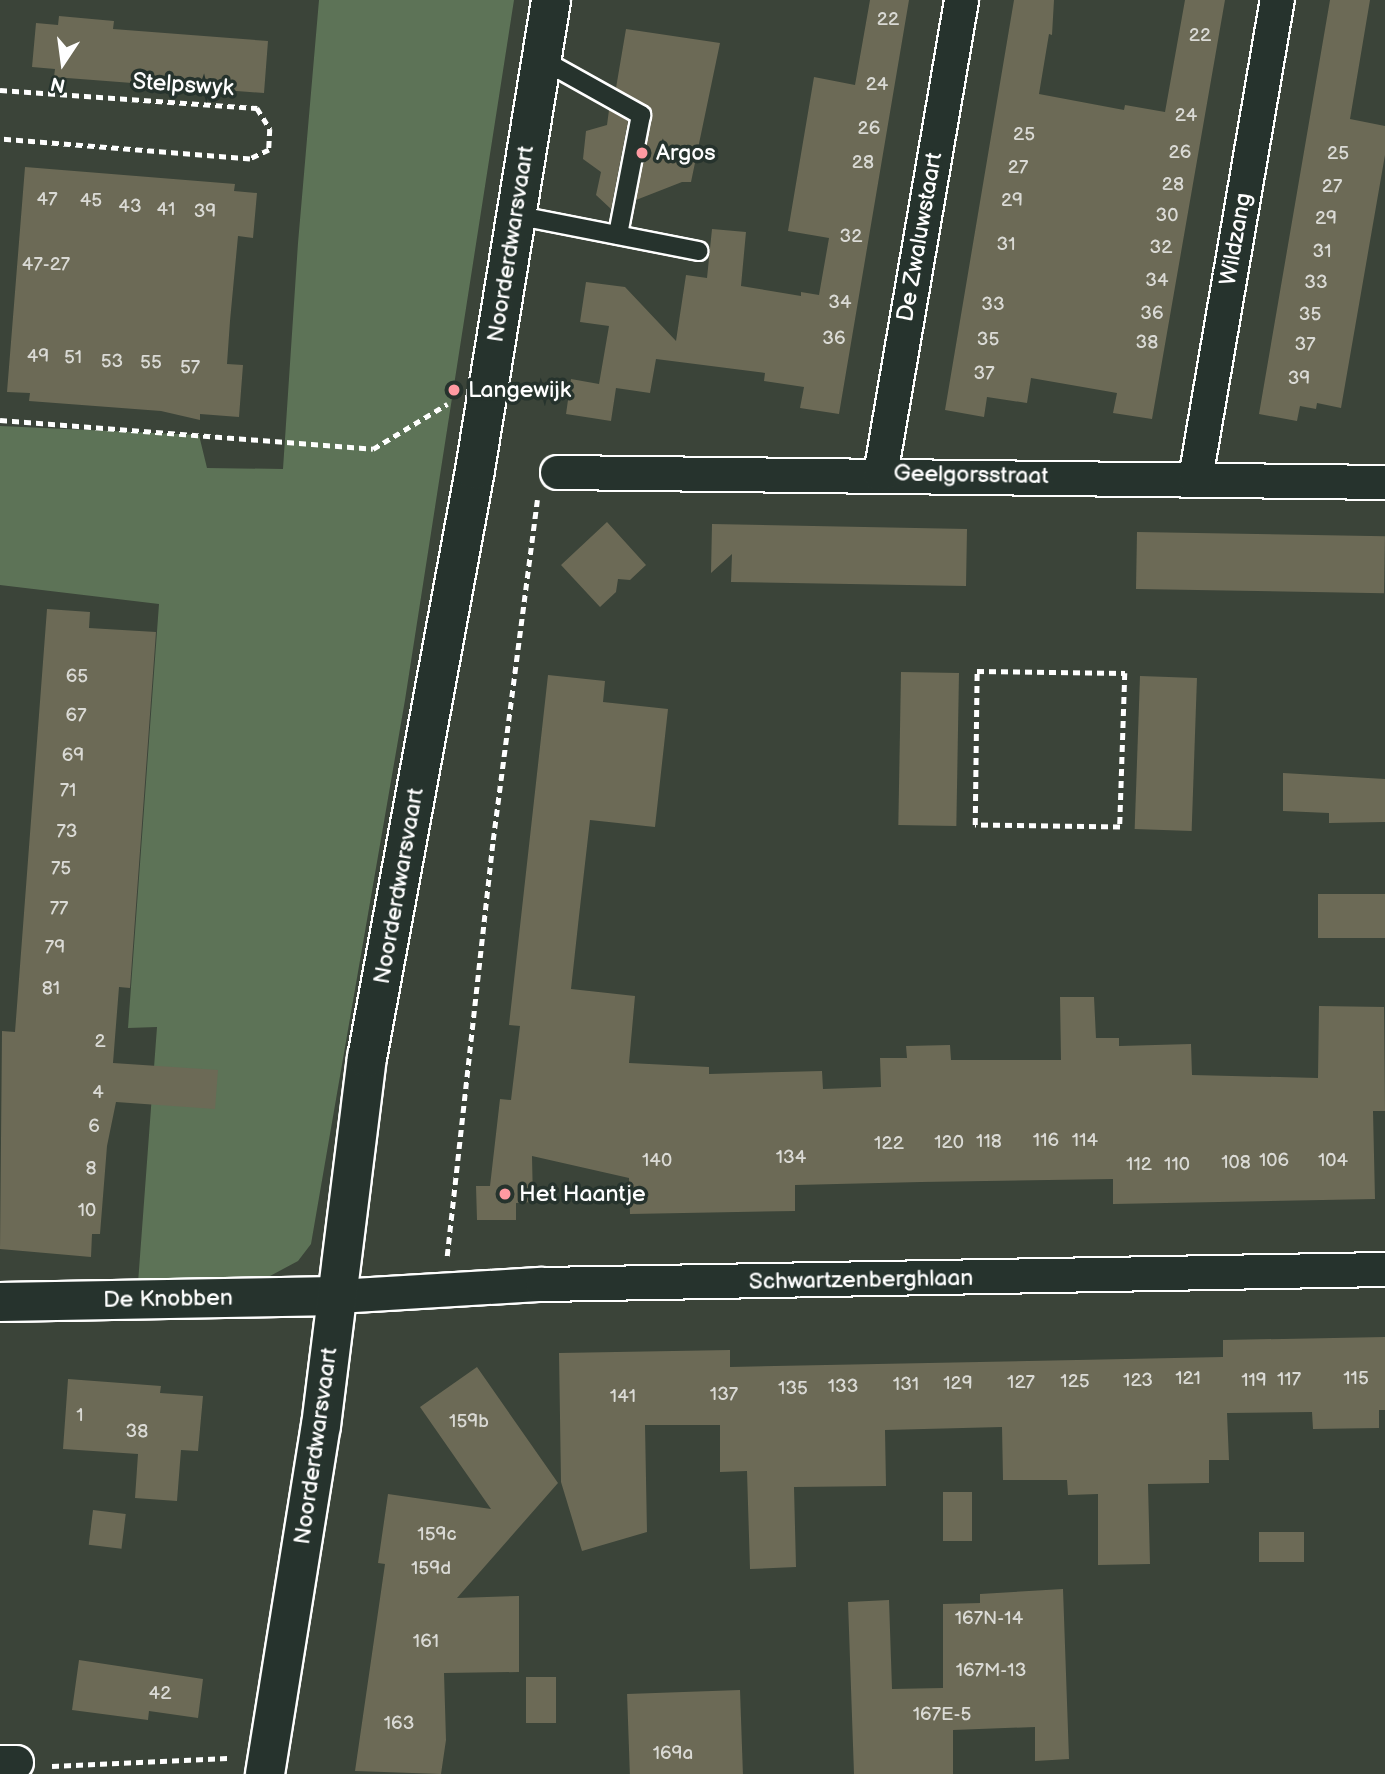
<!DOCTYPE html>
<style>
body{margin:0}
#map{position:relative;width:1385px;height:1774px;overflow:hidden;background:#3b4439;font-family:"Balsamiq Sans",sans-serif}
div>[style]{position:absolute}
.green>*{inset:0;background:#5d7357}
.building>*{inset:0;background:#6c6a56;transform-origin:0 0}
.path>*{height:4.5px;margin-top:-2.25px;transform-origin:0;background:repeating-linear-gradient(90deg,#fff 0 7px,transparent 0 12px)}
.roads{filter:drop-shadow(2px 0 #fff) drop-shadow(-2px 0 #fff) drop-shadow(0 2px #fff) drop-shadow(0 -2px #fff)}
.lane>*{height:18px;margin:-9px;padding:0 9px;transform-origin:9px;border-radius:9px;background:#26332d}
.street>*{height:33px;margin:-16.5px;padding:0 16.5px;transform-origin:16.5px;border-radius:16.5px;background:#26332d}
.secondary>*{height:38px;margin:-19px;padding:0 19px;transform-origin:19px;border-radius:19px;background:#26332d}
.dots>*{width:19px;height:19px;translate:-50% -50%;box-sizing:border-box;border:4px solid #26332d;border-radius:50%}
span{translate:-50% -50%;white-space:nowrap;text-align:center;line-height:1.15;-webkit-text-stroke:7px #26332d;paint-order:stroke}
.number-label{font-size:19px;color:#dadad5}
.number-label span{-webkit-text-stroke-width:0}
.street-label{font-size:23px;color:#fff}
.poi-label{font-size:23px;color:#fff}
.left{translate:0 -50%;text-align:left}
.north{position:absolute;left:28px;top:28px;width:70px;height:70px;-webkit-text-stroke:5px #26332d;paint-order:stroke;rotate:193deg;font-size:19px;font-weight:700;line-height:28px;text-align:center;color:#fff}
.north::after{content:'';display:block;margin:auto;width:24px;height:32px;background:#fff;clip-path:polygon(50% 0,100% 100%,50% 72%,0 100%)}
</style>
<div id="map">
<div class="green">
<div style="clip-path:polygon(319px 0,514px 0,405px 700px,311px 1244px,298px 1261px,270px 1276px,138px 1283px,157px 1027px,128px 1028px,159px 604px,0 585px,0 426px,199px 435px,207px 468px,283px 469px,298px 243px)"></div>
</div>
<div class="building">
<div style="clip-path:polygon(870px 0,909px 0,839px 414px,800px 408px,804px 387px,764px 381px,765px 373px,656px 359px,650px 393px,616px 388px,611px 421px,566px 414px,571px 379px,599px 384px,609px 326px,580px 322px,586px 282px,625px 287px,676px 341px,686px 275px,707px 278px,712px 229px,746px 232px,741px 286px,801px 296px,801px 292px,819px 295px,829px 238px,788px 231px,802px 148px,814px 77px,855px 85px)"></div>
<div style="clip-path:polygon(1014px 0,1054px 0,1052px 35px,1049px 34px,1039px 94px,1124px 110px,1125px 105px,1165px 112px,1185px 0,1225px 0,1152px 419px,1113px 413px,1117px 393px,1031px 378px,1027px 403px,987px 397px,984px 417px,945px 410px)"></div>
<div style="clip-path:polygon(1330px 0,1370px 0,1350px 119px,1385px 126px,1385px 155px,1341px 408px,1317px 403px,1316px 409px,1300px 406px,1297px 421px,1259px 414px)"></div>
<div style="clip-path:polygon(59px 16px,114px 21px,113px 29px,268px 41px,264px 93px,54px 77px,55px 69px,32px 67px,36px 23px,58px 25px)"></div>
<div style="clip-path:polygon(626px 29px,720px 43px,691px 182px,682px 182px,636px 200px,652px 116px,647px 106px,616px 88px)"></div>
<div style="clip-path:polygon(609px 110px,628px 121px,611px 209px,596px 195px,601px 172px,583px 159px,586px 131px,607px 125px)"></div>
<div style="clip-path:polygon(25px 167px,235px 184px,234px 191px,257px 193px,253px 238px,238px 236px,230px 321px,227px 364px,243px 365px,239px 417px,200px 414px,200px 420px,161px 411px,29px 401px,30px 393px,7px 392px)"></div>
<div style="clip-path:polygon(607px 522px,646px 565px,630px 580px,618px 579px,616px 592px,600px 607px,561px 565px)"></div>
<div style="clip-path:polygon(712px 524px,967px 529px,966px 586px,731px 582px,732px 554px,711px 573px)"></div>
<div style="left:1137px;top:532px;width:248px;height:57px;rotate:1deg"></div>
<div style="clip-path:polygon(47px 609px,90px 612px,89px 628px,156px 632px,130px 988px,119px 987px,113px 1063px,218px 1070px,215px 1109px,116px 1102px,107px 1146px,100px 1234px,92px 1234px,91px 1257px,0 1249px,2px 1031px,15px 1032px)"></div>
<div style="left:901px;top:672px;width:58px;height:153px;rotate:1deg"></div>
<div style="clip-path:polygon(548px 675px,605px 681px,603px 702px,668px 709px,655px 827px,590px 820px,579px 916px,571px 989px,635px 996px,629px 1063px,709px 1067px,709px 1074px,822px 1071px,823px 1089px,881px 1087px,880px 1058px,907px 1058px,906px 1046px,950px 1045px,951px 1060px,1061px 1060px,1060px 997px,1094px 997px,1096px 1038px,1119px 1038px,1119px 1046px,1191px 1044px,1192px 1075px,1318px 1078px,1319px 1006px,1384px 1007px,1385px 1111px,1373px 1111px,1375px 1199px,1113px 1204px,1113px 1179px,921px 1182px,795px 1185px,795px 1211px,630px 1214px,629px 1178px,532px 1156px,533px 1202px,516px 1203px,516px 1220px,477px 1220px,476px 1186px,490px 1186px,500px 1099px,511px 1100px,520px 1026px,509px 1025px)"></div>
<div style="left:1140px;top:676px;width:57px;height:153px;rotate:2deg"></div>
<div style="clip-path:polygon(1283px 773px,1385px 779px,1385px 822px,1329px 823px,1329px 813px,1283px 811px)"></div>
<div style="left:1385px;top:894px;width:44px;height:67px;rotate:90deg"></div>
<div style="clip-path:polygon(1385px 1337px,1385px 1410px,1379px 1410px,1379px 1428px,1313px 1429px,1312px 1412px,1227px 1413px,1229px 1460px,1209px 1460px,1209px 1483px,1148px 1484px,1150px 1564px,1098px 1565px,1098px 1494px,1068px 1495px,1067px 1480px,1003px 1480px,1002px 1427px,885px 1430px,886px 1486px,794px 1487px,796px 1567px,750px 1569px,747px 1471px,720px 1472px,720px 1425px,645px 1425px,647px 1532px,582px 1551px,561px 1482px,559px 1353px,730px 1350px,730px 1367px,1223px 1357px,1223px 1340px)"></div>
<div style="clip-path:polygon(477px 1367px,558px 1483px,457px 1598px,519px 1596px,519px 1672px,444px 1673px,446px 1740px,441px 1774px,355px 1771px,385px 1564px,378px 1563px,388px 1494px,491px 1509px,420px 1407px)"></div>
<div style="clip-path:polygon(68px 1379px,161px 1386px,160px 1393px,203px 1396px,198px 1451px,181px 1450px,177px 1501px,135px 1498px,138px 1454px,63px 1449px)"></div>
<div style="left:972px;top:1492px;width:49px;height:29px;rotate:90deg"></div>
<div style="left:93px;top:1510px;width:33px;height:35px;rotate:7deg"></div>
<div style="left:1259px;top:1532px;width:45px;height:30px"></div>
<div style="clip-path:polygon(1063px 1589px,1069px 1759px,1035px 1761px,1035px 1727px,953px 1730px,953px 1774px,854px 1774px,848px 1602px,889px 1600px,892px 1689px,943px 1688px,943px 1604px,980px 1603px,980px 1594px)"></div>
<div style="clip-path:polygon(79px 1660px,203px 1679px,198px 1718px,149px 1711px,148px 1720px,72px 1710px)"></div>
<div style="left:526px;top:1677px;width:30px;height:46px"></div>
<div style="left:740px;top:1690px;width:84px;height:113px;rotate:88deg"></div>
</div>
<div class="path">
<div style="left:0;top:90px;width:258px;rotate:4deg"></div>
<div style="left:257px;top:108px;width:25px;rotate:58deg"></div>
<div style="left:270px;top:129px;width:21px;rotate:93deg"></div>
<div style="left:269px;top:150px;width:21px;rotate:155deg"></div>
<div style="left:250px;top:159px;width:251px;rotate:-175.4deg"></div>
<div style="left:0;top:420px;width:374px;rotate:4.4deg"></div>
<div style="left:373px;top:449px;width:87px;rotate:-31.3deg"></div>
<div style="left:977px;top:671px;width:148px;rotate:0.8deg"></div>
<div style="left:1125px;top:673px;width:154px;rotate:91.9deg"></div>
<div style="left:1120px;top:827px;width:145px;rotate:-179.2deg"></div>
<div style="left:975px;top:825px;width:154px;rotate:-89.3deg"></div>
<div style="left:447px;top:1256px;width:419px;rotate:-83.7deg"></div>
<div style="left:493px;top:840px;width:343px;rotate:-82.6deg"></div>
<div style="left:52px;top:1766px;width:176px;rotate:-2.6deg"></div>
</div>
<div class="roads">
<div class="lane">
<div style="left:541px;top:59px;width:115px;rotate:29.2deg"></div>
<div style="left:641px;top:115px;width:122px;rotate:100.9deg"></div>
<div style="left:515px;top:215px;width:187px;rotate:11.1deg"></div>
</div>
<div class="street">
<div style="left:557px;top:472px;width:828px;rotate:0.69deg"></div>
<div style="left:880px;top:474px;width:481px;rotate:-80.3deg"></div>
<div style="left:1195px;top:478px;width:485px;rotate:-80.3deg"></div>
<div style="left:337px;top:1296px;width:205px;rotate:-3.4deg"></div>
<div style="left:542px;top:1284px;width:843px;rotate:-1.02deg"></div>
<div style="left:0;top:1762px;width:16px"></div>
</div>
<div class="secondary">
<div style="left:0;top:1302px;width:337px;rotate:-1deg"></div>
<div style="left:265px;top:1774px;width:352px;rotate:-80.9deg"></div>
<div style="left:321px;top:1426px;width:371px;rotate:-82.9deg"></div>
<div style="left:367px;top:1058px;width:598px;rotate:-79.59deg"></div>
<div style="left:475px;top:470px;width:476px;rotate:-80.8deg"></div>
</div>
</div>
<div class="dots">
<div style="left:642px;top:153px;background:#ff9aa2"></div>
<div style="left:454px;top:390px;background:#ff9aa2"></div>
<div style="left:505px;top:1194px;background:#ff9aa2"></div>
</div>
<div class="number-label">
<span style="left:888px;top:20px">22</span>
<span style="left:1200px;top:36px">22</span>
<span style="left:877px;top:85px">24</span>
<span style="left:1186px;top:116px">24</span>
<span style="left:869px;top:129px">26</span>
<span style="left:1024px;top:135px">25</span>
<span style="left:1180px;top:153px">26</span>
<span style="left:1338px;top:154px">25</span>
<span style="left:863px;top:163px">28</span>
<span style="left:1018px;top:168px">27</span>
<span style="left:1173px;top:185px">28</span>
<span style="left:1332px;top:187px">27</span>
<span style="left:47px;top:200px">47</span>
<span style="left:91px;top:201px">45</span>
<span style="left:1012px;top:201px">29</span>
<span style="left:130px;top:207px">43</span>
<span style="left:166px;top:210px">41</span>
<span style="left:205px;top:212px">39</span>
<span style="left:1167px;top:216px">30</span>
<span style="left:1326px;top:219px">29</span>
<span style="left:851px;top:237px">32</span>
<span style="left:1006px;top:245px">31</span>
<span style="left:1161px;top:248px">32</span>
<span style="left:1322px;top:252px">31</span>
<span style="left:46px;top:265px">47-27</span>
<span style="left:1157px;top:281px">34</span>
<span style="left:1316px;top:283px">33</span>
<span style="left:840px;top:303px">34</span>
<span style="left:993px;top:305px">33</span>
<span style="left:1152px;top:314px">36</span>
<span style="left:1310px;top:315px">35</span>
<span style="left:834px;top:339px">36</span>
<span style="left:988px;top:340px">35</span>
<span style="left:1147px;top:343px">38</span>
<span style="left:1305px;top:345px">37</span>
<span style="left:38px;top:357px">49</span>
<span style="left:73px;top:358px">51</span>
<span style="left:112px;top:362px">53</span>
<span style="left:151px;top:363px">55</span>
<span style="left:190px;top:368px">57</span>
<span style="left:984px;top:374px">37</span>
<span style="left:1299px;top:379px">39</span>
<span style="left:77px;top:677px">65</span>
<span style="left:76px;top:716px">67</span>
<span style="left:73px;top:756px">69</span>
<span style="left:68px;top:791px">71</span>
<span style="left:67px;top:832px">73</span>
<span style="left:61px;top:869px">75</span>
<span style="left:59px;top:909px">77</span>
<span style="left:55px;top:948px">79</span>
<span style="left:51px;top:989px">81</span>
<span style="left:100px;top:1042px">2</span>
<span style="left:98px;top:1093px">4</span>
<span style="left:94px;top:1127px">6</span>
<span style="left:1046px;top:1141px">116</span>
<span style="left:1085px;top:1141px">114</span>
<span style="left:989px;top:1142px">118</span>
<span style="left:949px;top:1143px">120</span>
<span style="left:889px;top:1144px">122</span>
<span style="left:791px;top:1158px">134</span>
<span style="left:657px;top:1161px">140</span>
<span style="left:1274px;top:1161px">106</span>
<span style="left:1333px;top:1161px">104</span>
<span style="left:1236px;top:1163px">108</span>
<span style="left:1139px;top:1165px">112</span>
<span style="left:1177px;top:1165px">110</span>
<span style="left:91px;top:1169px">8</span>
<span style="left:87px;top:1211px">10</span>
<span style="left:1188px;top:1379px">121</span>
<span style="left:1356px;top:1379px">115</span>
<span style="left:1289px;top:1380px">117</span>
<span style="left:1138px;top:1381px">123</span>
<span style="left:1254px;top:1381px">119</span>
<span style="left:1075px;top:1382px">125</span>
<span style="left:1021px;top:1383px">127</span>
<span style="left:958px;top:1384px">129</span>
<span style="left:906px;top:1385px">131</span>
<span style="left:843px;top:1387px">133</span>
<span style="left:793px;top:1389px">135</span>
<span style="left:724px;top:1395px">137</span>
<span style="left:623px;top:1397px">141</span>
<span style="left:80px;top:1416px">1</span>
<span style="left:469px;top:1422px">159b</span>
<span style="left:137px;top:1432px">38</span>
<span style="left:437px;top:1535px">159c</span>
<span style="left:431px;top:1569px">159d</span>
<span style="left:989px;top:1619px">167N-14</span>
<span style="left:426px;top:1642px">161</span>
<span style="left:991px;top:1671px">167M-13</span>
<span style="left:160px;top:1694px">42</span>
<span style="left:942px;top:1715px">167E-5</span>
<span style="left:399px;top:1724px">163</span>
<span style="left:673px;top:1754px">169a</span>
</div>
<div class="street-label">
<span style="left:183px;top:85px;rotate:4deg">Stelpswyk</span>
<span style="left:920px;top:237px;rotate:-80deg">De Zwaluwstaart</span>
<span style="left:1236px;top:239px;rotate:-80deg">Wildzang</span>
<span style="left:511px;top:244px;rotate:-81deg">Noorderdwarsvaart</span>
<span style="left:971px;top:475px;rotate:1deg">Geelgorsstraat</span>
<span style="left:399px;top:886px;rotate:-80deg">Noorderdwarsvaart</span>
<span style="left:861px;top:1280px;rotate:-1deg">Schwartzenberghlaan</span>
<span style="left:168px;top:1299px;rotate:-1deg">De Knobben</span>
<span style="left:316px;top:1446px;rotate:-82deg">Noorderdwarsvaart</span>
</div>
<div class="poi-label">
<span class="left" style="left:656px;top:153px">Argos</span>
<span class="left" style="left:468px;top:390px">Langewijk</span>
<span class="left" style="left:519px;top:1194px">Het Haantje</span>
</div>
<div class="north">N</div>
</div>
